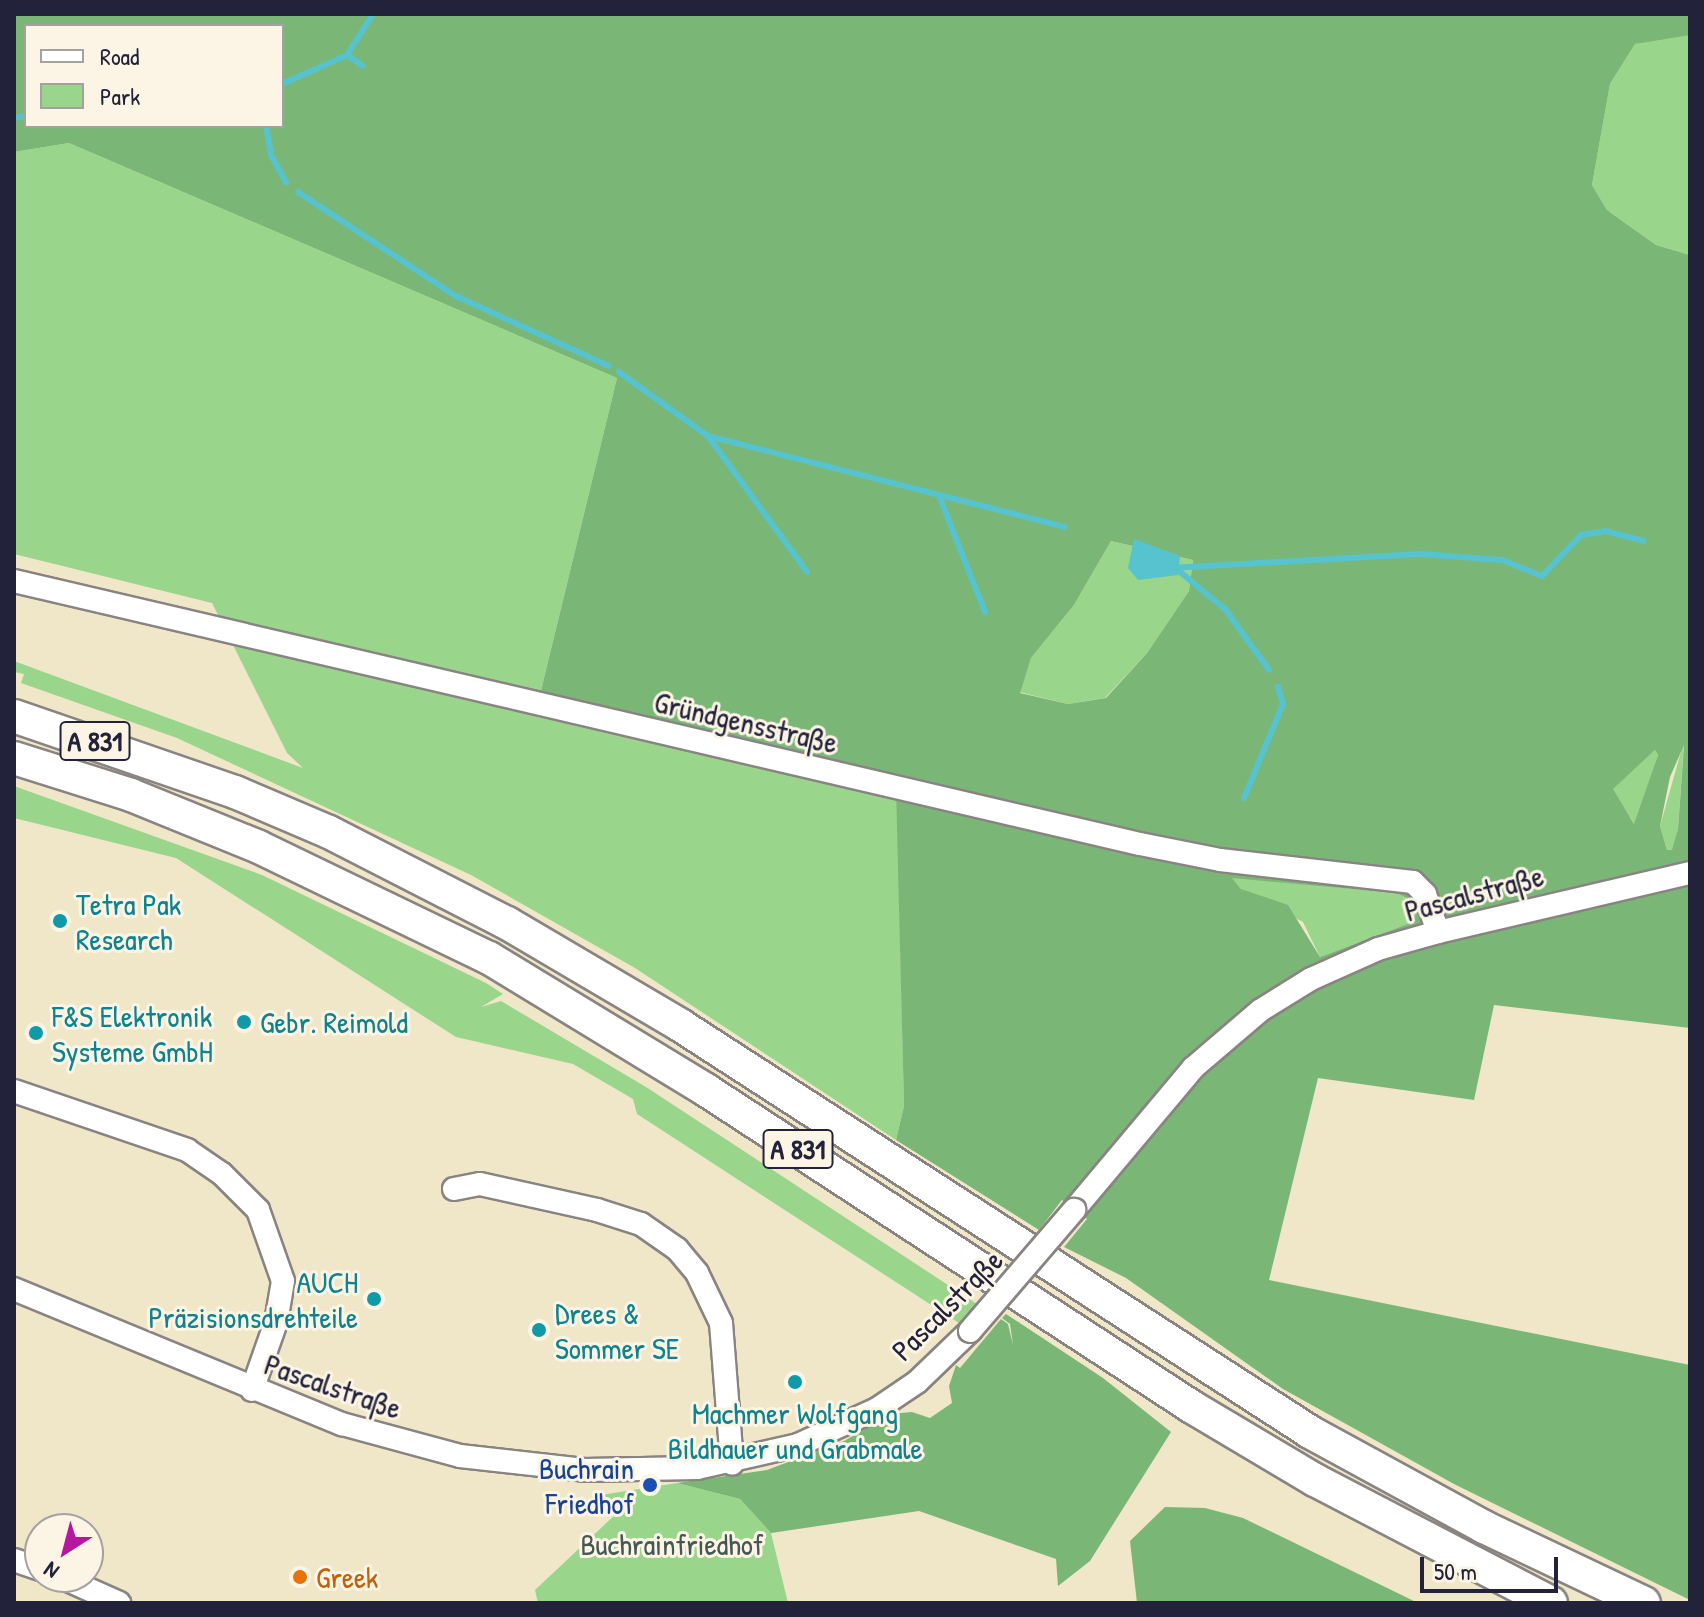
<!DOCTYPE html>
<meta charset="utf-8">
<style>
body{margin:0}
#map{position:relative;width:1704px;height:1617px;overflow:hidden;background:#f0e6c8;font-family:"Patrick Hand",sans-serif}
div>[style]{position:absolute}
.green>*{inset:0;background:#99d68b}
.forest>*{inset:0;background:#7ab777}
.water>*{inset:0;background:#56c3ce}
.stream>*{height:6px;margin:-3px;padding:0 3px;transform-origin:3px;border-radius:3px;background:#56c3ce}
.roads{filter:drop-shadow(2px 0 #898482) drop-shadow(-2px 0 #898482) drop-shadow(0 2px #898482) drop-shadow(0 -2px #898482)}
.minor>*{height:22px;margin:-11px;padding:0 11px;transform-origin:11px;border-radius:11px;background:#fff}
.highway>*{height:32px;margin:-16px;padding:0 16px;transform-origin:16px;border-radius:16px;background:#fff}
.bridges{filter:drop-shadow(2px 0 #898482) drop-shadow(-2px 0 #898482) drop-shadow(0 2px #898482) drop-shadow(0 -2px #898482)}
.minor-bridge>*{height:22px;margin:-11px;padding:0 11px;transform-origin:11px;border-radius:11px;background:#fff}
.dots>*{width:22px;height:22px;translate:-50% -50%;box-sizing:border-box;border:4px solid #fcf5e5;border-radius:50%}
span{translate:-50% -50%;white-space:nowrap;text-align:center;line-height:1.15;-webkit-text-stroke:6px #fcf5e5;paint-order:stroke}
.shield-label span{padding:2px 6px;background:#fcf5e5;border:2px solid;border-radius:6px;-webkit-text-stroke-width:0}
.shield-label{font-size:28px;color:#22223b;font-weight:700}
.street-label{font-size:30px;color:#22223b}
.culture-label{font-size:30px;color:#0d838f}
.left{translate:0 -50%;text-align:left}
.right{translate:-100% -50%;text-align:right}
.transit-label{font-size:30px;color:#164399}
.park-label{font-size:30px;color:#465853}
.food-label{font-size:30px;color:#c56008}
.frame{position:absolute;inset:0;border:16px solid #22223b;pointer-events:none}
.legend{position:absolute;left:24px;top:24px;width:260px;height:104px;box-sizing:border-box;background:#fcf5e5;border:2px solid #a5a1a1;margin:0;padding:10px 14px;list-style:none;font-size:24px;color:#22223b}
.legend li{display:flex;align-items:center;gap:16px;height:40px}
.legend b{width:40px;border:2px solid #a5a1a1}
.north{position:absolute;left:24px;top:1513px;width:80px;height:80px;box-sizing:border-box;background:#fcf5e5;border:2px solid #a5a1a1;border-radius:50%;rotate:216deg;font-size:22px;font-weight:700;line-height:32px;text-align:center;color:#22223b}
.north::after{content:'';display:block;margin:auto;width:28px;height:36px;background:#b5179e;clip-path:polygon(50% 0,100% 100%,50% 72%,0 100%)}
.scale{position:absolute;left:1420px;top:1557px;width:138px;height:36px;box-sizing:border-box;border:4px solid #22223b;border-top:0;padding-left:10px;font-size:24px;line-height:28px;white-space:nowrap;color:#22223b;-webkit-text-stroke:6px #fcf5e5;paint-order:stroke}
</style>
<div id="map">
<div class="green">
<div style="clip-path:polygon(1685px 33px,1690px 35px,1690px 255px,1656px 245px,1607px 210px,1592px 185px,1610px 84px,1635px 44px)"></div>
<div style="clip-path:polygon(69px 143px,617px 378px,538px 703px,897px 789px,904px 1106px,896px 1140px,635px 968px,471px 875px,177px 738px,21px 683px,24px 674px,14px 672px,14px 661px,303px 768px,287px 753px,212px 603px,14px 554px,14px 152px)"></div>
<div style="clip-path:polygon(1111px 541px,1193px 560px,1189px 591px,1147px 653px,1105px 698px,1068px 704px,1019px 692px,1031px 658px,1074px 605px)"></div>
<div style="clip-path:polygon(1684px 741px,1678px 829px,1673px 851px,1667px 850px,1660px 826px)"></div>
<div style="clip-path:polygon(1655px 750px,1658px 755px,1635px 825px,1612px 789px)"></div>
<div style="clip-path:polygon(14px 786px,262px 875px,486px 983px,503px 994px,481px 1007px,501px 1001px,646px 1087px,977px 1304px,959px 1323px,637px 1114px,633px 1099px,573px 1064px,456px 1037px,176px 858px,14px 818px)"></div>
<div style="clip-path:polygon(1231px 877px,1396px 893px,1409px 899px,1417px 915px,1410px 923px,1320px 957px,1303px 922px,1241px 889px)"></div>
<div style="clip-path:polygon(677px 1483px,740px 1499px,771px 1533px,788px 1603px,538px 1603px,535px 1590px,617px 1513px,601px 1495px)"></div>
</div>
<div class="forest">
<div style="clip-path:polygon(evenodd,14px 14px,1690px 14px,1690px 35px,1635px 44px,1610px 84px,1592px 185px,1607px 210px,1656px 245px,1690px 255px,1690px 1028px,1494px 1005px,1474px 1100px,1318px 1078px,1269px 1280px,1690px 1365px,1690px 1600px,1454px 1484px,1283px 1389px,1126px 1278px,1064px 1247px,1087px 1219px,1062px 1200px,1039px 1230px,896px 1140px,904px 1106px,896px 789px,538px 703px,617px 378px,69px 143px,14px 152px,14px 14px,26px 26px,282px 26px,282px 126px,26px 126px,26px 26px,14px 14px,1111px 541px,1193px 560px,1189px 591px,1147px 653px,1106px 698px,1068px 704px,1020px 693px,1031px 658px,1074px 605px,1111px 541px,14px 14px,1684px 745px,1678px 829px,1672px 850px,1667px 850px,1660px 826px,1670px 777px,1684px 745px,14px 14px,1655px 750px,1658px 755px,1634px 824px,1613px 789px,1655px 750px,14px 14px,1232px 878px,1396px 893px,1409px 899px,1416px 915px,1410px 923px,1320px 957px,1288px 905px,1241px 889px,1232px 878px)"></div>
<div style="clip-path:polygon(1006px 1314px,1103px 1378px,1171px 1432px,1090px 1561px,1058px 1586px,1056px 1559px,919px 1511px,771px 1533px,740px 1499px,677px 1483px,767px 1470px,844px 1441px,891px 1414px,912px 1412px,930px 1418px,952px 1403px,949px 1386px,956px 1365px,960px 1368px,1001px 1319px,1008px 1324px,1013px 1345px,1010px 1324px,1002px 1318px)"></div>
<div style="clip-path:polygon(1165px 1507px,1205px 1508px,1243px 1518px,1418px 1603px,1137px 1603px,1130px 1541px)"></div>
</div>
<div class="water">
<div style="clip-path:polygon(1134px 539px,1180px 556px,1178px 575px,1138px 580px,1128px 568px)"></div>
</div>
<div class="stream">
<div style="left:347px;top:55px;width:19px;rotate:35deg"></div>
<div style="left:282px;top:84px;width:71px;rotate:-24deg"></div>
<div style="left:347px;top:55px;width:49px;rotate:-57.6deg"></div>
<div style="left:14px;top:118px;width:12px;rotate:-9deg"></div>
<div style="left:266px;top:126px;width:29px;rotate:80deg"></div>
<div style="left:271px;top:155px;width:31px;rotate:61deg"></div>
<div style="left:298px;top:192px;width:189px;rotate:33.4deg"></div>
<div style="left:456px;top:296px;width:168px;rotate:24.6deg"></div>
<div style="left:619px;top:372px;width:110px;rotate:35.7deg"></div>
<div style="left:708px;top:436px;width:368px;rotate:14.3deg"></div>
<div style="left:708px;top:436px;width:168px;rotate:53.9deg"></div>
<div style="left:940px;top:498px;width:123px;rotate:68.5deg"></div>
<div style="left:1171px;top:568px;width:249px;rotate:-3.2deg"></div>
<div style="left:1420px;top:554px;width:82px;rotate:4.2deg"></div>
<div style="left:1502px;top:560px;width:43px;rotate:21.8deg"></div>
<div style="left:1542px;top:576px;width:57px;rotate:-46.4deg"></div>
<div style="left:1581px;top:535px;width:24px;rotate:-9deg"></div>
<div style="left:1605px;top:531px;width:40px;rotate:14.4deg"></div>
<div style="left:1179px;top:571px;width:60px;rotate:39.6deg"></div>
<div style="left:1225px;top:609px;width:75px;rotate:54.2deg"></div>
<div style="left:1244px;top:798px;width:102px;rotate:-67.5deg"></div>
<div style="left:1283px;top:704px;width:18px;rotate:-106deg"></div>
</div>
<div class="roads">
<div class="minor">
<div style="left:14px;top:581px;width:1156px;rotate:13.15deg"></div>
<div style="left:1140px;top:844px;width:82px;rotate:11.3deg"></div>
<div style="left:1220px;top:860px;width:194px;rotate:6.5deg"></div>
<div style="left:1413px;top:882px;width:17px;rotate:45deg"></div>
<div style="left:1425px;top:894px;width:40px;rotate:71.1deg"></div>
<div style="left:14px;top:1091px;width:183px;rotate:18.8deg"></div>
<div style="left:187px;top:1150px;width:42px;rotate:34.4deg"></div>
<div style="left:222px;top:1174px;width:51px;rotate:45deg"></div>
<div style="left:258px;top:1210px;width:75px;rotate:70.6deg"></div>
<div style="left:283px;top:1281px;width:42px;rotate:99.7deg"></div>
<div style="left:276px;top:1322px;width:72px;rotate:109.4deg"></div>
<div style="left:454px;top:1189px;width:26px;rotate:-11deg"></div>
<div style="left:480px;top:1184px;width:120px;rotate:12.5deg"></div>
<div style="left:597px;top:1210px;width:46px;rotate:17.7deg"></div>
<div style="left:641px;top:1224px;width:44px;rotate:34.8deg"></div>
<div style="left:677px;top:1249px;width:31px;rotate:50deg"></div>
<div style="left:697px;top:1273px;width:55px;rotate:64.4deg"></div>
<div style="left:721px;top:1323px;width:141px;rotate:85.5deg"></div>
<div style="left:1074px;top:1210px;width:185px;rotate:-50deg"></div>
<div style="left:1193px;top:1068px;width:89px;rotate:-40.5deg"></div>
<div style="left:1261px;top:1010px;width:59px;rotate:-31.8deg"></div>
<div style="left:1311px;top:979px;width:73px;rotate:-24.1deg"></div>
<div style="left:1378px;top:949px;width:62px;rotate:-15.8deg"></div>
<div style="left:1438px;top:932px;width:259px;rotate:-13.2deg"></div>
<div style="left:14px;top:1289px;width:355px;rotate:22.4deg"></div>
<div style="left:342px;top:1424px;width:122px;rotate:15.2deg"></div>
<div style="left:460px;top:1456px;width:125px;rotate:6.4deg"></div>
<div style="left:584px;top:1470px;width:113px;rotate:-1deg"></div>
<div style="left:697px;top:1468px;width:104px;rotate:-12.8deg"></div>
<div style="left:798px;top:1445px;width:87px;rotate:-24.5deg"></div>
<div style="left:877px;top:1409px;width:48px;rotate:-34deg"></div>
<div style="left:917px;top:1382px;width:74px;rotate:-43.9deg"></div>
<div style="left:14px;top:1560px;width:28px;rotate:19deg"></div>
<div style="left:61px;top:1577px;width:64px;rotate:24.1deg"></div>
</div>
<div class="highway">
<div style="left:14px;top:716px;width:234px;rotate:19deg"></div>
<div style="left:235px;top:792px;width:102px;rotate:23.1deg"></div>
<div style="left:329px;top:832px;width:200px;rotate:27.1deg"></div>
<div style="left:507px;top:923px;width:201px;rotate:30.5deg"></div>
<div style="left:680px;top:1025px;width:750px;rotate:32.86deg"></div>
<div style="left:1310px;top:1432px;width:198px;rotate:28.6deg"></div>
<div style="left:1484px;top:1527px;width:177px;rotate:25.4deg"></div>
<div style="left:14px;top:758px;width:123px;rotate:17.5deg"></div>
<div style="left:131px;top:795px;width:138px;rotate:22.1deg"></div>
<div style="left:259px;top:847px;width:255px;rotate:25.8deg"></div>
<div style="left:489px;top:958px;width:254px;rotate:31.3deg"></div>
<div style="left:706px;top:1090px;width:580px;rotate:33.11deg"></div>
<div style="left:1192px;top:1407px;width:143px;rotate:30.7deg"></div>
<div style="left:1315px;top:1480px;width:266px;rotate:27.5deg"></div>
</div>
</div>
<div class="bridges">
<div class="minor-bridge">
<div style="left:970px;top:1331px;width:160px;rotate:-49.3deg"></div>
</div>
</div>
<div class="dots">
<div style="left:60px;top:921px;background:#0f9aa8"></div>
<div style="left:244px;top:1022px;background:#0f9aa8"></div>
<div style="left:36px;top:1033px;background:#0f9aa8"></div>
<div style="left:374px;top:1299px;background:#0f9aa8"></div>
<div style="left:539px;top:1330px;background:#0f9aa8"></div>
<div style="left:795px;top:1382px;background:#0f9aa8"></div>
<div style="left:650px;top:1485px;background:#1a4fb4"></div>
<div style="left:300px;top:1577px;background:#e8710a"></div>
</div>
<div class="shield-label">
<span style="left:95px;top:741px">A 831</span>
<span style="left:798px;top:1149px">A 831</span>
</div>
<div class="street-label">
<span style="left:746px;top:722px;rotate:13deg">Gründgensstraße</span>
<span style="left:1474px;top:893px;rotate:-15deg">Pascalstraße</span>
<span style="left:947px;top:1305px;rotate:-45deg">Pascalstraße</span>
<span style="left:333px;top:1386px;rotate:19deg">Pascalstraße</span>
</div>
<div class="culture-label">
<span class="left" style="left:76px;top:921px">Tetra Pak<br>Research</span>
<span class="left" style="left:52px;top:1033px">F&amp;S Elektronik<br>Systeme GmbH</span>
<span class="left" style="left:260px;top:1022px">Gebr. Reimold</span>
<span class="right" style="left:358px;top:1299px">AUCH<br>Präzisionsdrehteile</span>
<span class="left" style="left:555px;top:1330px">Drees &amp;<br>Sommer SE</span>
<span style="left:795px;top:1430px">Machmer Wolfgang<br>Bildhauer und Grabmale</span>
</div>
<div class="transit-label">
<span class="right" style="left:634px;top:1485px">Buchrain<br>Friedhof</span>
</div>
<div class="park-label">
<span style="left:672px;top:1544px">Buchrainfriedhof</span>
</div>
<div class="food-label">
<span class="left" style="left:316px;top:1577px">Greek</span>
</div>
<div class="frame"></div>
<ul class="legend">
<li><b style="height:10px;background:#fff"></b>Road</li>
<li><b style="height:22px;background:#99d68b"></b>Park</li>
</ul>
<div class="north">N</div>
<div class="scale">50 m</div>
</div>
